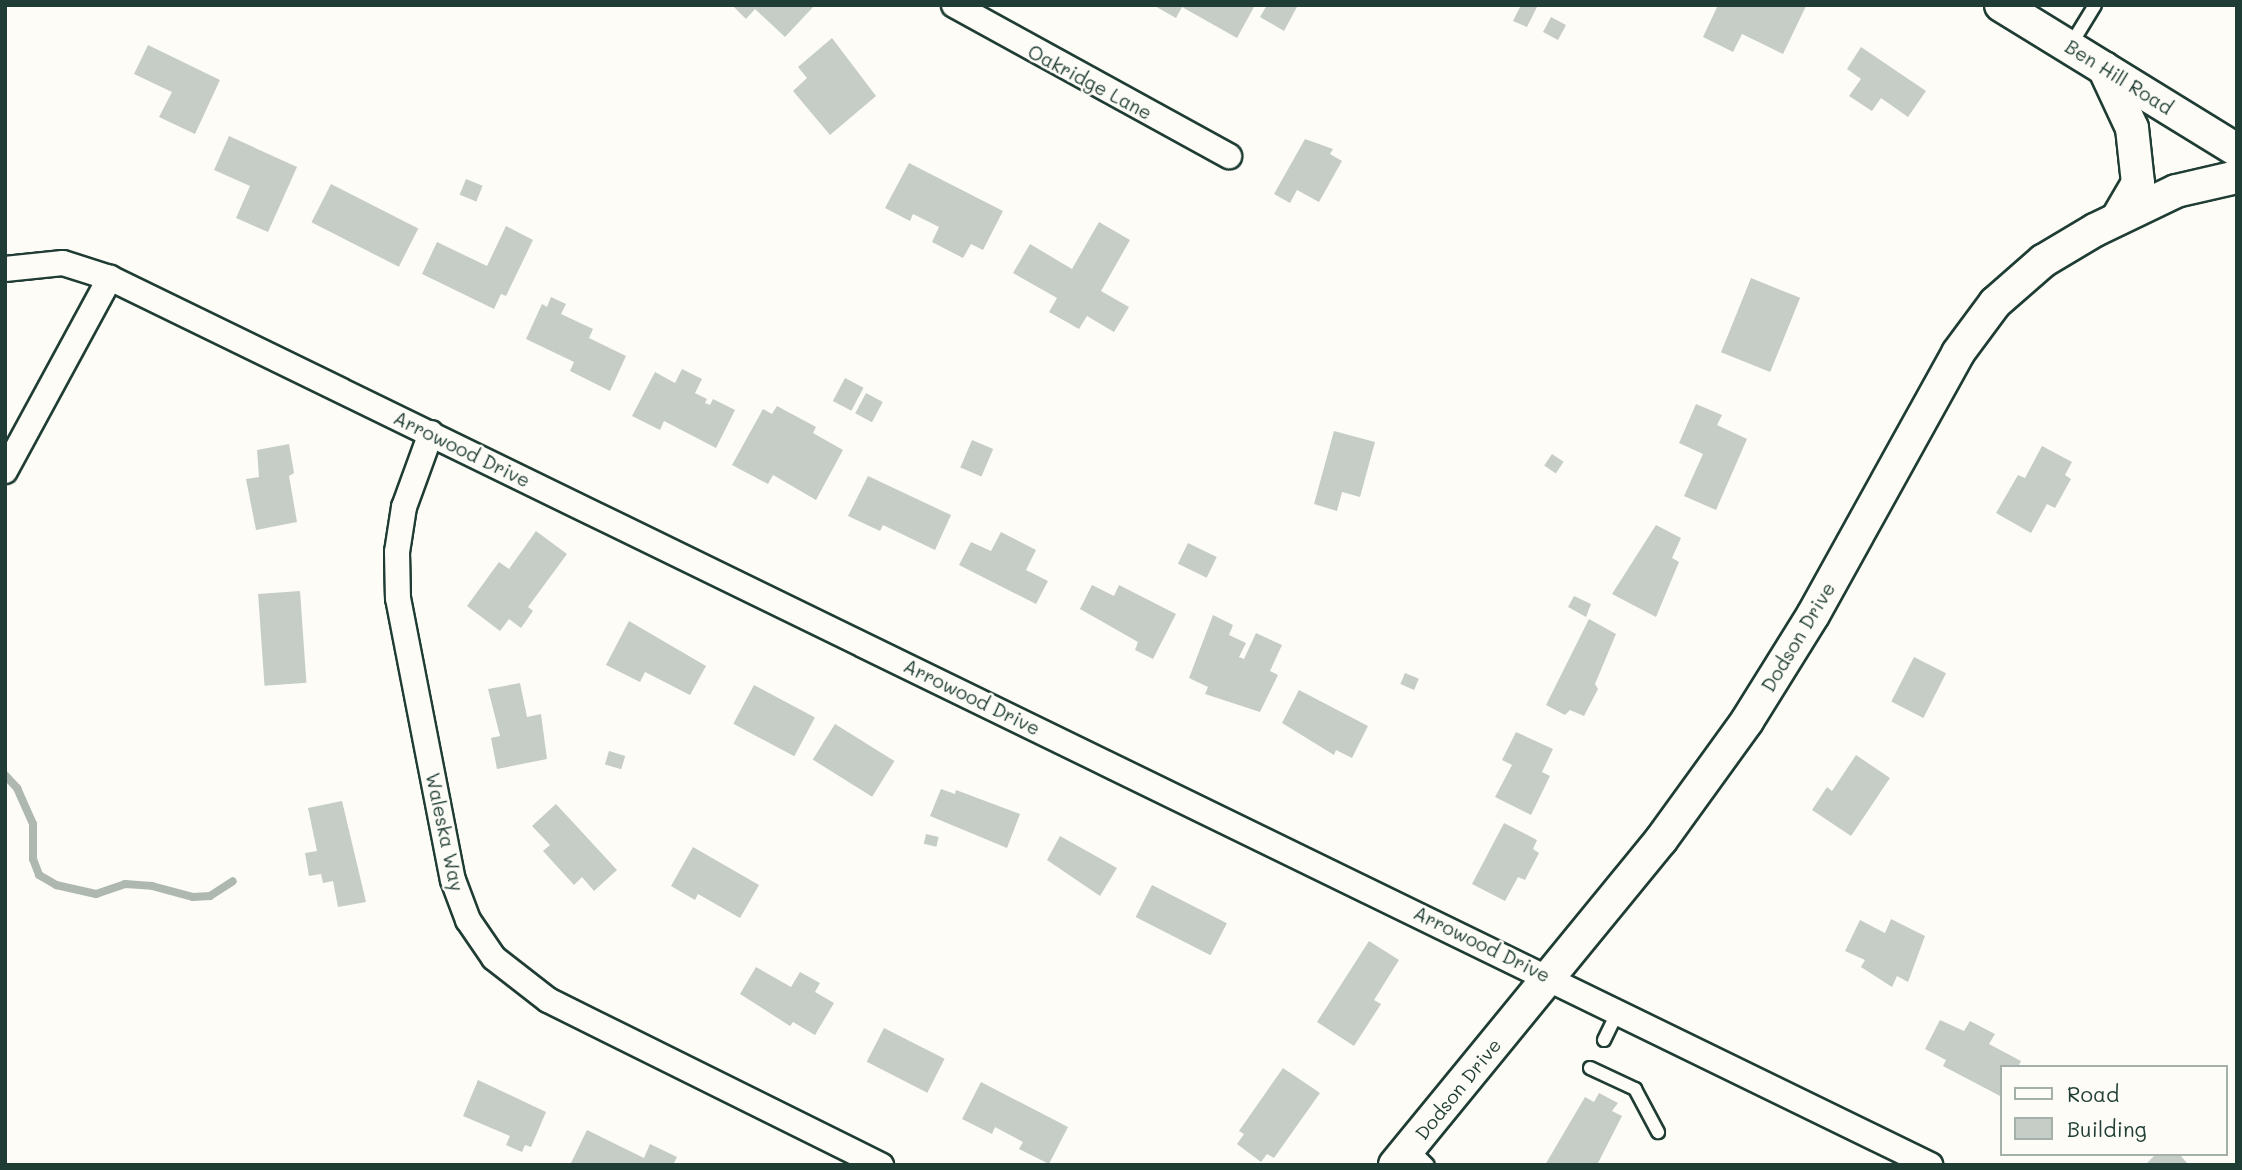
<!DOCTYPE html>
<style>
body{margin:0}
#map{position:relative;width:2242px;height:1170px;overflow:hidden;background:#fdfcf7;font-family:Mali,sans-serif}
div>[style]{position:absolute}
.stream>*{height:8px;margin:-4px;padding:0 4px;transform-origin:4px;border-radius:4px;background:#aeb8b1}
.building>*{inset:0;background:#c6cdc7;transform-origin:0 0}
.roads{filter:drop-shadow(2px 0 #1f3d34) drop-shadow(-2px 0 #1f3d34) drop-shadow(0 2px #1f3d34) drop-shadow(0 -2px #1f3d34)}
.service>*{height:12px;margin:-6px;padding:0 6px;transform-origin:6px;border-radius:6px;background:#fdfcf7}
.minor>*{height:24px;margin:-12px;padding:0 12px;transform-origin:12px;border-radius:12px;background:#fdfcf7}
.tertiary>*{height:32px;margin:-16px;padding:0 16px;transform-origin:16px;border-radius:16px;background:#fdfcf7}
span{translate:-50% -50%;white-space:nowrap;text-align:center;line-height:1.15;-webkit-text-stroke:5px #fdfcf7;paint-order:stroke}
.street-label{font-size:19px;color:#1f3d34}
.frame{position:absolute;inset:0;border:7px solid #1f3d34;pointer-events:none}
.legend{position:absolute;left:2000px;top:1065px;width:228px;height:91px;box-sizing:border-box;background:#fdfcf7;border:2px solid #a4b0a9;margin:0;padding:9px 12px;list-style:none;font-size:21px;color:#1f3d34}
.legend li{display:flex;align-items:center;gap:14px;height:35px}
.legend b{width:35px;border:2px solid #a4b0a9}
</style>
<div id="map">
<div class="stream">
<div style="left:5px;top:775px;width:18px;rotate:47deg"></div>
<div style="left:17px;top:788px;width:39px;rotate:66deg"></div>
<div style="left:33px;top:824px;width:35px;rotate:90deg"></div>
<div style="left:33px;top:859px;width:17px;rotate:69deg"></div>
<div style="left:39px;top:875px;width:20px;rotate:30deg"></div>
<div style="left:56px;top:885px;width:41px;rotate:12.7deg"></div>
<div style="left:96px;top:894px;width:31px;rotate:-19deg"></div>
<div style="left:125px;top:884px;width:27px;rotate:4deg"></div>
<div style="left:152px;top:886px;width:42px;rotate:15deg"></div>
<div style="left:193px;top:897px;width:17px;rotate:-3deg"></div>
<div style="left:210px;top:896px;width:27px;rotate:-33deg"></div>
</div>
<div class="building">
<div style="clip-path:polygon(732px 5px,815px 5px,785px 37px,755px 9px,746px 19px)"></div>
<div style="clip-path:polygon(1153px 5px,1250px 5px,1254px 7px,1237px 38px,1182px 7px,1176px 18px)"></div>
<div style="clip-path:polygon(1267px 5px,1298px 5px,1284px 31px,1260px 17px)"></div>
<div style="clip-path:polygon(1521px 5px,1538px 5px,1527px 27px,1513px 21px)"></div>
<div style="clip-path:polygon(1718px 5px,1804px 5px,1806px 6px,1783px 54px,1742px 34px,1733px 52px,1703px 37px)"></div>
<div style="left:1551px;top:17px;width:17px;height:17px;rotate:28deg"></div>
<div style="clip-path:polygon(832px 38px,876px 96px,830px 135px,793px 91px,807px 78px,798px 67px)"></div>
<div style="clip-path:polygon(148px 45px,220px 80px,195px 134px,159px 117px,172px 92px,134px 74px)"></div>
<div style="clip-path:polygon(1861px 47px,1926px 91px,1908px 117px,1881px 98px,1872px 111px,1849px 96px,1861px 79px,1847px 69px)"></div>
<div style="clip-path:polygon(229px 136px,297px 167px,268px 232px,236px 218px,250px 186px,214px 170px)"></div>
<div style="clip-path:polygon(1305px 139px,1333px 149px,1330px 154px,1342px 161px,1319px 202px,1297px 190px,1290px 203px,1274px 194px)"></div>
<div style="clip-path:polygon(909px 163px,1003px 211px,983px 250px,971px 244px,963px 258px,932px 242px,939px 227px,913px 214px,910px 221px,885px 208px)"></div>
<div style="left:466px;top:179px;width:18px;height:17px;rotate:22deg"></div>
<div style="left:331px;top:184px;width:98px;height:43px;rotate:27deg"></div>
<div style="clip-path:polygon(1099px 222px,1130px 240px,1101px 291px,1129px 307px,1114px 332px,1087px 316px,1079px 329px,1049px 312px,1057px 298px,1013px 273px,1030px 244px,1072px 269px)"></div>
<div style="clip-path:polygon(506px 226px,533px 240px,506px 296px,501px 294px,494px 309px,422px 274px,437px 242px,487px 266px)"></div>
<div style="left:1751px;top:278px;width:53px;height:80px;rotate:22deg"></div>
<div style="clip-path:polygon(551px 297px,566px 304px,561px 314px,593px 329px,589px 338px,626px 356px,610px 391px,570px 371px,574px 362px,526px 339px,542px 304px,547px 307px)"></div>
<div style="clip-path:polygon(682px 369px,702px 379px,695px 393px,707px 399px,705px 403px,710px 405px,713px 399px,735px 410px,716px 448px,664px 421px,660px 430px,632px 416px,655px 372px,675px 383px)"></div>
<div style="left:845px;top:378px;width:21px;height:26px;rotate:28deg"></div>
<div style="left:866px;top:393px;width:19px;height:23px;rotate:28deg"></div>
<div style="clip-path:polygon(1696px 404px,1722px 415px,1717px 425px,1747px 439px,1716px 510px,1684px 496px,1703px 454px,1679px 443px)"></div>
<div style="clip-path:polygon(777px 406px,816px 427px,813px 433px,843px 450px,816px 500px,773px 475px,768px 484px,732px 465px,763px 409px,772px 414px)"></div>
<div style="clip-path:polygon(1334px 431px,1375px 442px,1360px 497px,1342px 492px,1337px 511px,1314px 504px)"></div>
<div style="left:972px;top:440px;width:23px;height:30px;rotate:23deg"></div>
<div style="clip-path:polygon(289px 444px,294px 473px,289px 476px,297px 522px,256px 530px,246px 479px,259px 477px,257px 450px)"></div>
<div style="clip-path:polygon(2042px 446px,2072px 462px,2065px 475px,2071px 479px,2055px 508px,2047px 504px,2031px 533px,1996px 513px,2018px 475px,2025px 478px)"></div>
<div style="left:1552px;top:454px;width:14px;height:14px;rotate:34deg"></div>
<div style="clip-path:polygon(868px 476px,951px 515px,935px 550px,883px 525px,880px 531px,848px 516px)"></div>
<div style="clip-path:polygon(1656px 525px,1681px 538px,1672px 558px,1679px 562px,1656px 617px,1612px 594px)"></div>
<div style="clip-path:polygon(536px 531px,567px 554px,528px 607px,533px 611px,521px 628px,509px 619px,500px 631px,467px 606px,499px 562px,509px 569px)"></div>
<div style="clip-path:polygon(1001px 532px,1036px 550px,1026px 570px,1048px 581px,1036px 604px,959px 565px,971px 542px,991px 551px)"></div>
<div style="left:1188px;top:543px;width:32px;height:23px;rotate:26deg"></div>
<div style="clip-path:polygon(1092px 585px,1114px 596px,1119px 585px,1176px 614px,1153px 659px,1135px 650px,1138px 642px,1080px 609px)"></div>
<div style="left:300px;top:591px;width:92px;height:42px;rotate:86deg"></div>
<div style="clip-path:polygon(1574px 596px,1591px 604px,1586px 617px,1568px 607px)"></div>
<div style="clip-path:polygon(1213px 615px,1233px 625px,1229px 635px,1246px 643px,1239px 657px,1244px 659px,1256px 633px,1282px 645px,1270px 671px,1278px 675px,1260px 712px,1205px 694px,1208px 687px,1189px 678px)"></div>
<div style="clip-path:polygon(1589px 619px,1616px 634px,1595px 684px,1598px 689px,1584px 716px,1570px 710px,1565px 715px,1546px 705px)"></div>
<div style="clip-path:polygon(629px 621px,706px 666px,690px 695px,645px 672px,640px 682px,606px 665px)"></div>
<div style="left:1914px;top:657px;width:36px;height:50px;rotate:27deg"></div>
<div style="left:1405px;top:673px;width:15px;height:12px;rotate:23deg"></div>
<div style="clip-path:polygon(520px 683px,527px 717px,541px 714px,547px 759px,497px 769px,491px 738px,500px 736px,488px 689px)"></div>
<div style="left:754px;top:685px;width:69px;height:44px;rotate:28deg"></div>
<div style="clip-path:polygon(1299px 690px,1368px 726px,1352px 758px,1336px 750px,1334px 755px,1282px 723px)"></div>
<div style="left:835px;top:724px;width:70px;height:42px;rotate:32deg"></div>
<div style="clip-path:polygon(1516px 732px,1553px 749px,1542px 772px,1550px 776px,1531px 815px,1495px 797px,1512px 765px,1502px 760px)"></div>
<div style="left:609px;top:751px;width:17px;height:14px;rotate:17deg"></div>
<div style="clip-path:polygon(1856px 755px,1890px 778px,1851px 836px,1812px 810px,1827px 787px,1832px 791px)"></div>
<div style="clip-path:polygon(941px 789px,955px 794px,956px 790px,1020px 814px,1007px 848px,930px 816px)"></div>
<div style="clip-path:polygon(342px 801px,366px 902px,338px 907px,333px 881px,323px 883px,321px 874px,309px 876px,305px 853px,317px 851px,308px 808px)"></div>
<div style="clip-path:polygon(556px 804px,617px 870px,594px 891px,582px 877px,574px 885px,543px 851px,550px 845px,532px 826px)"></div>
<div style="clip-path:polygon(1504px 823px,1537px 840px,1533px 849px,1539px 853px,1525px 880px,1518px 877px,1505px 901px,1472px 884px)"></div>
<div style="left:926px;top:834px;width:13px;height:10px;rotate:13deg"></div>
<div style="clip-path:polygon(1060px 836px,1117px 868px,1100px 896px,1047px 860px)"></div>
<div style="clip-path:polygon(693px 847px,759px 885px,740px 918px,698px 894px,695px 900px,671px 886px)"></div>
<div style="left:1152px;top:885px;width:84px;height:36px;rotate:27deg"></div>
<div style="clip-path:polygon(1891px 919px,1925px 936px,1908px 982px,1897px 976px,1892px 987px,1861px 967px,1865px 960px,1845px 951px,1860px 920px,1885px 933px)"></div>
<div style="clip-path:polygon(1369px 941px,1399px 960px,1374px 1000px,1381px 1004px,1354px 1046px,1317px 1022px)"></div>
<div style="clip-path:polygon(756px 967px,791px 987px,800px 972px,820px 983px,815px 992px,834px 1003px,815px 1035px,793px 1022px,790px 1026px,740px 994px)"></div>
<div style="clip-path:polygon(1940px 1020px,1964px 1031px,1970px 1021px,1995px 1034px,1989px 1044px,2021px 1061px,2018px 1067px,2002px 1067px,2002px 1097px,1943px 1066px,1946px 1060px,1925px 1049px)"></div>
<div style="left:884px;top:1028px;width:68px;height:38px;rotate:27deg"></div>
<div style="clip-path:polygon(1283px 1068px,1320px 1093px,1274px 1158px,1267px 1154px,1261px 1162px,1237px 1144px,1244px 1134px,1239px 1131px)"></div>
<div style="clip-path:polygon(478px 1080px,546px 1112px,531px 1147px,525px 1145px,522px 1152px,506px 1145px,510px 1136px,463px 1116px)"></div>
<div style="clip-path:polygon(981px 1082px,1068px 1127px,1049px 1164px,1019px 1149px,1023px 1142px,995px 1127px,992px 1134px,962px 1119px)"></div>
<div style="clip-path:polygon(1599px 1093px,1618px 1103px,1612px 1111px,1622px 1116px,1597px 1165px,1545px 1165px,1585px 1097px,1594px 1102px)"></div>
<div style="clip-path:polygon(587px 1130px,644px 1158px,650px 1144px,677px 1157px,673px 1165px,570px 1165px)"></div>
<div style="clip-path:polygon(2156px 1154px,2179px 1154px,2189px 1165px,2145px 1165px)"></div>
</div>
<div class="roads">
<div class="service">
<div style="left:2070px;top:46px;width:48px;rotate:-58.6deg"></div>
<div style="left:1604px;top:1040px;width:32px;rotate:-64deg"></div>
<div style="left:1590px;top:1068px;width:50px;rotate:25deg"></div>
<div style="left:1635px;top:1089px;width:49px;rotate:61.9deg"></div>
<div style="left:1410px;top:1147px;width:25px;rotate:45deg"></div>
</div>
<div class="minor">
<div style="left:954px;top:5px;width:314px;rotate:28.8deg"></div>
<div style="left:5px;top:269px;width:58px;rotate:-5.9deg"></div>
<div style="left:63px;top:263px;width:49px;rotate:17.7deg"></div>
<div style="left:110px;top:278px;width:2025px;rotate:25.98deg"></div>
<div style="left:431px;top:433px;width:79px;rotate:110deg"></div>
<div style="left:404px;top:507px;width:46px;rotate:98.8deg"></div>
<div style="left:397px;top:552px;width:46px;rotate:88.8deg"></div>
<div style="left:398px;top:598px;width:287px;rotate:79deg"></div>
<div style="left:453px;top:880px;width:43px;rotate:69.4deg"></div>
<div style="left:468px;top:920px;width:46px;rotate:55.6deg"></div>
<div style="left:494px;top:958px;width:68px;rotate:37.9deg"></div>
<div style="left:548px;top:1000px;width:372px;rotate:26.4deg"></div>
<div style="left:5px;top:471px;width:220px;rotate:-61.5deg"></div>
</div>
<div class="tertiary">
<div style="left:2001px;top:5px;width:277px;rotate:31.6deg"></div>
<div style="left:2104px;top:68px;width:66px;rotate:65deg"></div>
<div style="left:2132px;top:128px;width:55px;rotate:83.8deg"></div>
<div style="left:2138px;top:183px;width:42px;rotate:120.3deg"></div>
<div style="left:1395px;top:1165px;width:420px;rotate:-50.7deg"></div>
<div style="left:1661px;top:840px;width:147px;rotate:-54.1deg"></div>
<div style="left:1747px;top:721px;width:125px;rotate:-58.1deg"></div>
<div style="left:1813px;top:615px;width:299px;rotate:-61deg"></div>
<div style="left:1958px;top:353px;width:62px;rotate:-53.5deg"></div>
<div style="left:1995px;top:303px;width:64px;rotate:-41.2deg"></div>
<div style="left:2043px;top:261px;width:61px;rotate:-30.8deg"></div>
<div style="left:2095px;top:230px;width:90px;rotate:-25.7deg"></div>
<div style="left:2176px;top:191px;width:63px;rotate:-12.9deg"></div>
</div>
</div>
<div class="street-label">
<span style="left:2119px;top:77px;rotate:32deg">Ben Hill Road</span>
<span style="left:1090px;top:82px;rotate:28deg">Oakridge Lane</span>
<span style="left:462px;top:449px;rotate:26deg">Arrowood Drive</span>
<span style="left:1798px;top:637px;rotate:-59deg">Dodson Drive</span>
<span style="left:972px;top:697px;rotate:26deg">Arrowood Drive</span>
<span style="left:445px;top:832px;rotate:78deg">Waleska Way</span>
<span style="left:1482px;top:944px;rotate:26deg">Arrowood Drive</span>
<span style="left:1458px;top:1089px;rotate:-51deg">Dodson Drive</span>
</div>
<div class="frame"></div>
<ul class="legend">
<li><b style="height:9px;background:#fdfcf7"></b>Road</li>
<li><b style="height:19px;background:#c6cdc7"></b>Building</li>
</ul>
</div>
